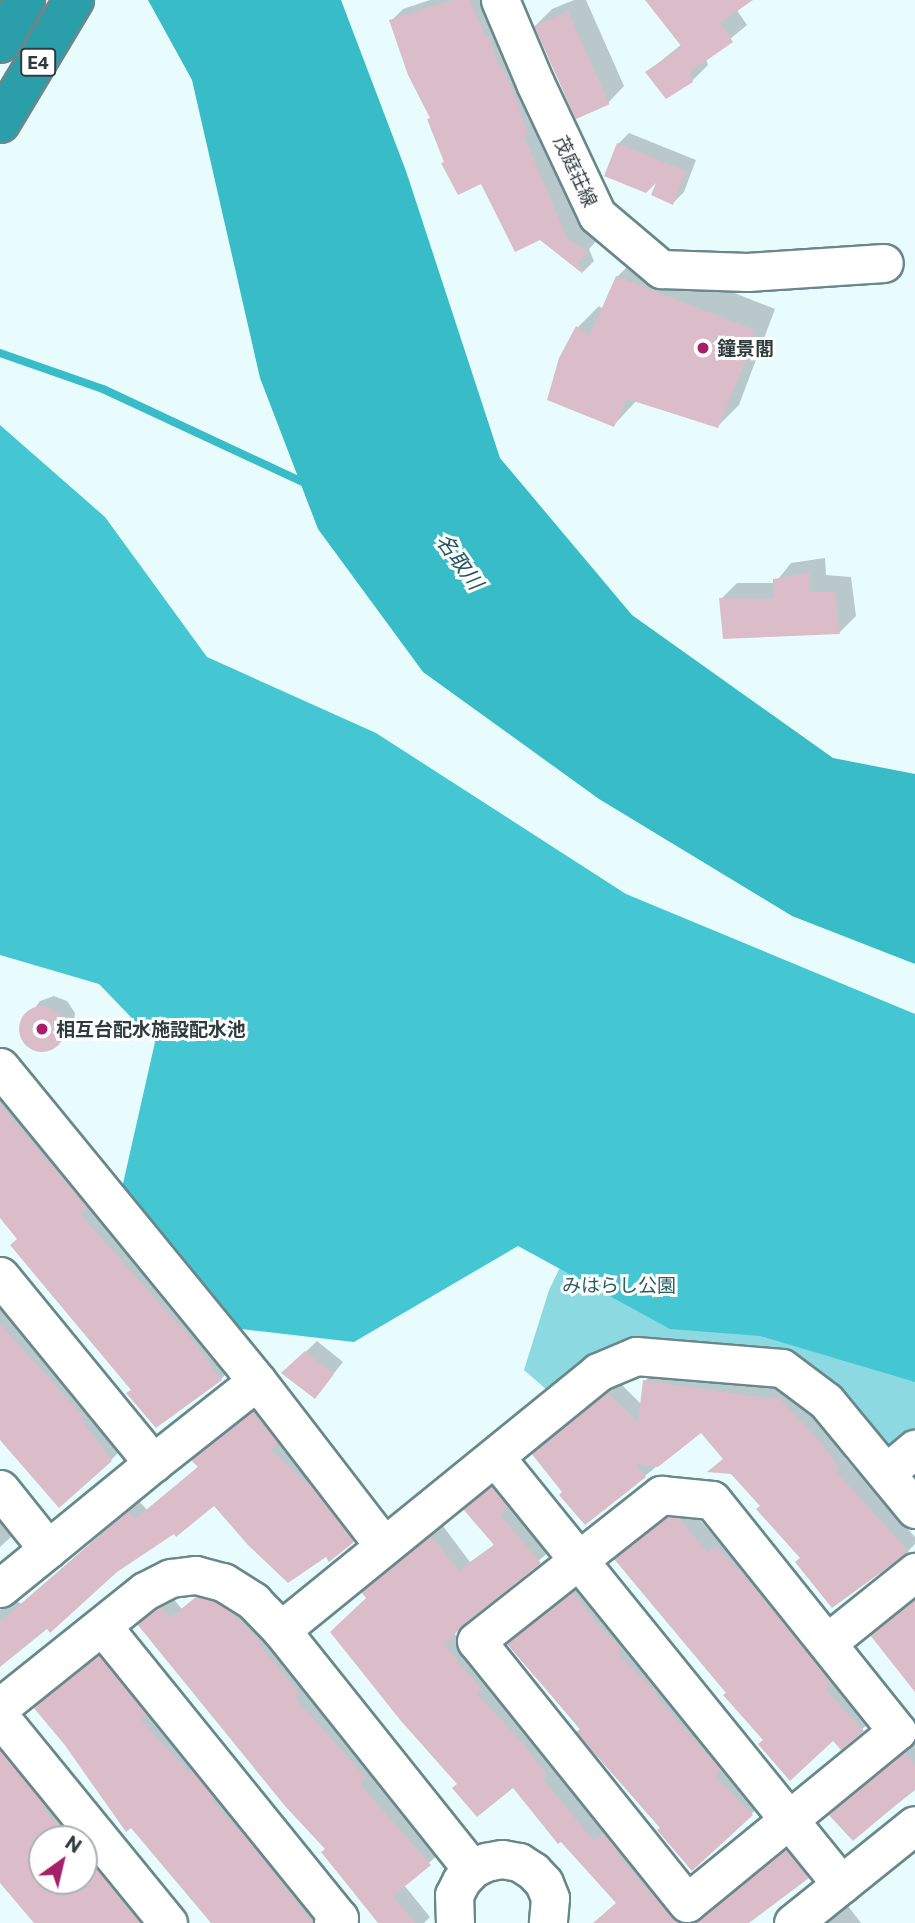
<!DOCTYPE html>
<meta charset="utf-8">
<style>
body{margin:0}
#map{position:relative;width:915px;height:1923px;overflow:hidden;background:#e8fcfe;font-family:Commissioner,"Noto Sans JP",sans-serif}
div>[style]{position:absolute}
.green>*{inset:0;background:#8dd9e2}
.forest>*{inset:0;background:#45c6d3}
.water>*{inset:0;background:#38bcc8}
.shadow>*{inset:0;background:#0003}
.stream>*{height:8px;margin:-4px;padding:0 4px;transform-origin:4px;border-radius:4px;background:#38bcc8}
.building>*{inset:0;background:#dabdc8;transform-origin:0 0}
.round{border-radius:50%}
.roads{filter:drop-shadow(2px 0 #69888b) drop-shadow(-2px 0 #69888b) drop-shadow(0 2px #69888b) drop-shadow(0 -2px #69888b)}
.minor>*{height:37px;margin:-18.5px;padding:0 18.5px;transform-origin:18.5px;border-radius:18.5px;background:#fff}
.highway>*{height:38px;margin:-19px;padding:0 19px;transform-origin:19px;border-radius:19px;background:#2b9fa9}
.dots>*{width:19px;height:19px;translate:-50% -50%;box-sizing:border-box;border:4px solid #fff;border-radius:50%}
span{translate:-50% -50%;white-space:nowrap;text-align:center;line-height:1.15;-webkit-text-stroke:6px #fff;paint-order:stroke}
.shield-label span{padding:2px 5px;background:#fff;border:2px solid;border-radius:5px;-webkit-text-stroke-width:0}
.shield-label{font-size:18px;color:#2f3c3e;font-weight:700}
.street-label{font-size:19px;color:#2f3c3e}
.poi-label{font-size:19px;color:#2f3c3e;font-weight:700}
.left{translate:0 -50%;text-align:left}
.park-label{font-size:19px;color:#285d63}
.water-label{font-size:21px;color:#21575c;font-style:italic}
.north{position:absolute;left:28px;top:1825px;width:70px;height:70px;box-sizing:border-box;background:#fff;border:2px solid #acb1b2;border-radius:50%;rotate:34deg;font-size:19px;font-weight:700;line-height:28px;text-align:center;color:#2f3c3e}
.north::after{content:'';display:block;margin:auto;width:24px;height:32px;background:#a61f67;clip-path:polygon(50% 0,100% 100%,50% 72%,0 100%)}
</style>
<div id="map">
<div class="green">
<div style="clip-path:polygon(588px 1210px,915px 1354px,915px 1434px,900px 1447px,877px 1442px,814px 1369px,762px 1354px,622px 1345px,548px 1391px,524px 1370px,549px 1290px)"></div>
</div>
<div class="forest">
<div style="clip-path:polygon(0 425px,105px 517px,207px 657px,376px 733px,626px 894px,915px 1014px,915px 1382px,760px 1336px,670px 1329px,518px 1246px,354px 1342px,232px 1328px,122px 1188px,155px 1042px,99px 984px,0 955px)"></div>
</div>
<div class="water">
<div style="clip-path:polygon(148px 0,341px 0,406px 171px,500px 458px,632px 615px,833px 758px,915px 774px,915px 964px,792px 916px,599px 799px,423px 672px,318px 529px,260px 378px,192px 80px)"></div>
</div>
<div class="shadow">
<div style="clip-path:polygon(430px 0,487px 0,579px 226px,598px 239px,589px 249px,594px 261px,583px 272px,540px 238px,482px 181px,446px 161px,429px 119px,431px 117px,391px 21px,403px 9px)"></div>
<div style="clip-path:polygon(574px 0,586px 0,624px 86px,608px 103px,536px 25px,552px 9px)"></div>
<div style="clip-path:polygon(647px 0,749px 0,736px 9px,747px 25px,706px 59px,708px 65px,692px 81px,647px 72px,682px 44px)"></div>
<div style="clip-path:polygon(629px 133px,696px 160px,684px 192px,673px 203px,661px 176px,618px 144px)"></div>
<div style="clip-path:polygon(639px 255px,775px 309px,739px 405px,718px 426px,637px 400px,614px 425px,578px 327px,599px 306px,603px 309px,617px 277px)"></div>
<div style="clip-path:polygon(825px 558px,826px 575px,851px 577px,856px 616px,840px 632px,721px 599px,737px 583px,775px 583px,791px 563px)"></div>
<div style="clip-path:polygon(54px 996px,67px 1001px,75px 1013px,73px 1027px,52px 1048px,45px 1050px,27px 1044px,21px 1026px,40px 1001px)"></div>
<div style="clip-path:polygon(0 1086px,232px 1368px,221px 1379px,132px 1389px,0 1216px)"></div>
<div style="clip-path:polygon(0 1292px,122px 1449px,111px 1460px,0 1437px)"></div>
<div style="clip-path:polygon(317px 1341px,343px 1362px,315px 1397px,295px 1362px)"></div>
<div style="clip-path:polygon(656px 1370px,785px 1389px,788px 1386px,826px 1427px,848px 1455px,845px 1458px,915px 1537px,915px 1544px,908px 1551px,802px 1558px,701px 1430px,645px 1476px,564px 1492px,544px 1443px,619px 1382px,642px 1405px,645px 1381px)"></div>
<div style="clip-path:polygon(264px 1402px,364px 1530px,353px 1541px,330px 1560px,326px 1555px,214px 1503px,116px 1571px,47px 1627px,0 1655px,0 1610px,14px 1599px,21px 1604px,139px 1501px,147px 1510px,199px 1466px,194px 1460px,204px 1449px)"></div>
<div style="clip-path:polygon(503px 1477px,550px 1551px,454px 1633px,557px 1763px,552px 1768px,605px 1832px,615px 1824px,703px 1913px,713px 1909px,797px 1840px,818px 1866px,746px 1923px,594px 1923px,618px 1902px,513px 1785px,459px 1784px,368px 1598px,374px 1582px,443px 1526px,470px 1562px,495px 1544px,476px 1498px)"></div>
<div style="clip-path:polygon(0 1501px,22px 1527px,0 1547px)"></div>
<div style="clip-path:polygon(680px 1507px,690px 1508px,719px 1542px,727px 1536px,874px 1719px,841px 1747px,834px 1739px,765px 1739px,616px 1559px)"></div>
<div style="clip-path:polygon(584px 1582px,763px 1803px,692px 1869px,662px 1828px,509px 1644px)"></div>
<div style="clip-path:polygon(208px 1587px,226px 1591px,376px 1766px,370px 1772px,440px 1853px,404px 1885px,430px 1917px,424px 1923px,381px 1923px,327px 1849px,140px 1624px,169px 1598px,172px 1597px,182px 1609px)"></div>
<div style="clip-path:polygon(110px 1646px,327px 1923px,213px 1923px,46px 1697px)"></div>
<div style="clip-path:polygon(evenodd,0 1729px,156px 1923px,36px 1923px,0 1881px,0 1729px,42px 1839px,84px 1839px,84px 1881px,42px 1881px,42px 1839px)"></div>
<div style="clip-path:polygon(915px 1741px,915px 1790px,853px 1839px,841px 1804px)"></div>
<div style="clip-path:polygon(848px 1906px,861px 1923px,826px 1923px)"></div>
</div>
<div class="stream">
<div style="left:0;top:353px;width:109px;rotate:19.3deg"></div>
<div style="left:103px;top:389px;width:227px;rotate:25deg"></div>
</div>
<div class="building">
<div style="clip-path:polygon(452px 0,470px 0,486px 37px,489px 36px,499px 67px,502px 66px,520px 107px,518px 108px,529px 135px,524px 136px,567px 238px,588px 252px,578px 262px,583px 274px,540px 240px,515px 252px,481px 184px,458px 195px,441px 163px,444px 162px,427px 119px,430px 118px,408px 75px,389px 20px)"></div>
<div style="clip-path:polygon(645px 0,753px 0,720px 23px,733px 42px,690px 72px,693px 82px,666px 99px,645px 72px,682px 47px)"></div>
<div style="left:568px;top:11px;width:102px;height:37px;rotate:66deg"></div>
<div style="clip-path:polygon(617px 143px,686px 171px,673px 205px,651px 195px,656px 183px,646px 193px,604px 176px)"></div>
<div style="clip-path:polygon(616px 276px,755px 330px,749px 352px,718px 428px,627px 399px,614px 427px,547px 400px,559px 358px,576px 326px,590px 335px)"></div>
<div style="clip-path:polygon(810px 573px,810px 591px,835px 592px,840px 634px,723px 639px,719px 598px,773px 599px,773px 579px)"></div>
<div class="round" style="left:19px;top:1006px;width:46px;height:46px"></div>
<div style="clip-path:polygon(0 1104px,87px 1208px,80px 1214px,189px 1336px,222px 1380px,156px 1428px,126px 1393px,131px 1390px,10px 1245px,17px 1239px,0 1218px)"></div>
<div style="clip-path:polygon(0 1324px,85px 1418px,82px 1420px,112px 1461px,59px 1508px,0 1440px)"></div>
<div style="clip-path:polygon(305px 1351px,334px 1374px,315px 1399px,281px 1373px)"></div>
<div style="clip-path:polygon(643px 1380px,772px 1399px,777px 1396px,816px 1437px,839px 1467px,835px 1470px,909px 1552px,832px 1608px,795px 1562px,800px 1558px,756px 1509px,760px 1506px,731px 1474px,707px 1472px,723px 1459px,701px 1433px,658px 1467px,636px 1464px,646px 1477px,585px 1525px,559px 1495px,562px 1492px,531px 1453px,607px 1392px,638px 1422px)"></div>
<div style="clip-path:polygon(252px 1411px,278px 1443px,271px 1450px,314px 1490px,354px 1542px,329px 1562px,326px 1557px,288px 1583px,248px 1545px,214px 1506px,176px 1537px,174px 1534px,117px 1572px,50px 1633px,47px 1629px,0 1667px,0 1622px,128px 1511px,135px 1519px,198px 1467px,191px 1460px)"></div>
<div style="clip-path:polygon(491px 1486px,508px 1507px,500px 1515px,541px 1563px,463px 1625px,445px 1645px,482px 1690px,477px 1694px,522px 1742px,547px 1775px,543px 1779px,594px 1841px,604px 1833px,620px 1854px,621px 1859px,671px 1916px,682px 1923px,593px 1923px,616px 1903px,561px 1842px,558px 1844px,513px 1788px,477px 1817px,452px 1788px,457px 1784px,401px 1721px,330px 1632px,366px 1598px,361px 1592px,431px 1535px,459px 1571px,494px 1545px,463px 1509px)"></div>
<div style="clip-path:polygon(667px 1517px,679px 1518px,707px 1552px,716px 1546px,747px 1578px,832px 1684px,825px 1689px,864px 1731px,841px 1750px,833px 1741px,790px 1781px,758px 1744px,763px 1740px,723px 1695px,726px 1693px,614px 1559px)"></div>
<div style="clip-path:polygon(573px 1592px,596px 1623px,622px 1649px,617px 1653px,657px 1693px,655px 1695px,721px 1770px,715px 1776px,753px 1815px,692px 1871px,657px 1830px,660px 1828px,580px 1737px,576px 1732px,580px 1729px,507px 1644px)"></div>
<div style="clip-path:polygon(196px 1597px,215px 1601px,231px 1612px,262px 1643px,260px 1645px,300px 1694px,295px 1698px,366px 1778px,360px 1784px,431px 1865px,393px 1896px,415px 1923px,378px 1923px,321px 1852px,325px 1849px,285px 1806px,137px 1624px,161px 1606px,170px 1618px)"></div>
<div style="clip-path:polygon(915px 1599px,915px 1692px,870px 1635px)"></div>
<div style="clip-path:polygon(99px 1655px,147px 1714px,141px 1720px,189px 1772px,192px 1770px,214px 1797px,212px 1800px,249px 1841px,313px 1923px,211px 1923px,131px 1828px,126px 1832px,64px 1744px,33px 1707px)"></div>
<div style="clip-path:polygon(0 1750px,46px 1806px,43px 1808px,72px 1839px,42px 1839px,42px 1881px,84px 1881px,84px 1853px,140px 1923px,34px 1923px,0 1883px)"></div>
<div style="clip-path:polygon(905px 1752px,915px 1765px,915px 1789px,853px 1841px,828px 1814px)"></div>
<div style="clip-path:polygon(785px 1850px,809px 1878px,749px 1923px,692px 1923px)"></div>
</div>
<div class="roads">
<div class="minor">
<div style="left:500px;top:0;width:90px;rotate:67.1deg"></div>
<div style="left:535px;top:83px;width:146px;rotate:64.8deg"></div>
<div style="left:597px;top:215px;width:84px;rotate:40.2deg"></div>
<div style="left:661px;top:269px;width:86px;rotate:2deg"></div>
<div style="left:747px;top:272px;width:137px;rotate:-3.8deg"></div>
<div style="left:0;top:1067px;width:406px;rotate:50.7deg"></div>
<div style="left:257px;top:1381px;width:208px;rotate:52.4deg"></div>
<div style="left:0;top:1276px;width:242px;rotate:50.7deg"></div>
<div style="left:153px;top:1463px;width:136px;rotate:140.7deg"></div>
<div style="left:48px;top:1549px;width:77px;rotate:-128.7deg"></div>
<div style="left:495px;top:1457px;width:550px;rotate:50.98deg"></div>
<div style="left:153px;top:1463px;width:132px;rotate:-38.3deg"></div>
<div style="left:886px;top:1473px;width:38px;rotate:-40deg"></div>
<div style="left:661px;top:1495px;width:51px;rotate:5.6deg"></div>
<div style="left:712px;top:1500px;width:296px;rotate:51.3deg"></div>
<div style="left:897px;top:1731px;width:271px;rotate:140.7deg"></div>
<div style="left:687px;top:1903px;width:336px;rotate:-128.8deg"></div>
<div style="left:476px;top:1641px;width:236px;rotate:-38.3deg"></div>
<div style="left:0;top:1588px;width:62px;rotate:-39.1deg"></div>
<div style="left:103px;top:1627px;width:375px;rotate:51deg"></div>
<div style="left:339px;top:1918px;width:8px;rotate:140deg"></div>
<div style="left:281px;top:1630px;width:409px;rotate:-39.1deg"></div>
<div style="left:598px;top:1372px;width:41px;rotate:-22.8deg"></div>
<div style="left:636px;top:1356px;width:146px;rotate:4.7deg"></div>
<div style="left:782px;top:1368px;width:55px;rotate:36.9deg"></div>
<div style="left:826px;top:1401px;width:140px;rotate:50.5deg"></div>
<div style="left:828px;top:1642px;width:112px;rotate:-38.8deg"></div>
<div style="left:0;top:1707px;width:186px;rotate:-38.7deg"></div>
<div style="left:145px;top:1591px;width:29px;rotate:-27deg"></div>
<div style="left:171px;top:1578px;width:25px;rotate:-7deg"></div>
<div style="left:196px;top:1575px;width:28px;rotate:15deg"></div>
<div style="left:223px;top:1582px;width:36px;rotate:32deg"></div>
<div style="left:253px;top:1601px;width:40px;rotate:46deg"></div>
<div style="left:281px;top:1630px;width:306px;rotate:51.4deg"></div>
<div style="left:0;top:1717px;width:266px;rotate:50.8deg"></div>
<div style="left:455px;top:1923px;width:28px;rotate:-92deg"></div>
<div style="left:454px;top:1895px;width:16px;rotate:-63deg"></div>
<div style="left:461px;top:1881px;width:16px;rotate:-47deg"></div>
<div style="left:472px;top:1869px;width:16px;rotate:-27deg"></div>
<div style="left:486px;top:1862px;width:16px;rotate:-11deg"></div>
<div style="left:502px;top:1859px;width:17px;rotate:10deg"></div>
<div style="left:519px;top:1862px;width:17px;rotate:33deg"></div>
<div style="left:533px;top:1871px;width:16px;rotate:47deg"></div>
<div style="left:544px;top:1883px;width:16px;rotate:68deg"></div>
<div style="left:550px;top:1898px;width:25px;rotate:95deg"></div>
<div style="left:793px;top:1923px;width:156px;rotate:-38.8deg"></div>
</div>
<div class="highway">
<div style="left:0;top:43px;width:50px;rotate:-59.8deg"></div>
<div style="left:0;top:123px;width:144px;rotate:-59deg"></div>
</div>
</div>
<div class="dots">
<div style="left:703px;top:348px;background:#a61f67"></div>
<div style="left:42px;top:1029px;background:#a61f67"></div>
</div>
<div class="shield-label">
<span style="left:38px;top:62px">E4</span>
</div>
<div class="street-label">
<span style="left:576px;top:171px;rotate:65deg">茂庭荘線</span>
</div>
<div class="poi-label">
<span class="left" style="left:717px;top:348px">鐘景閣</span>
<span class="left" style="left:56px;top:1029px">相互台配水施設配水池</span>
</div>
<div class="park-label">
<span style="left:619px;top:1285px">みはらし公園</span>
</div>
<div class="water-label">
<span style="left:460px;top:561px;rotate:54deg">名取川</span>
</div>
<div class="north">N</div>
</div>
